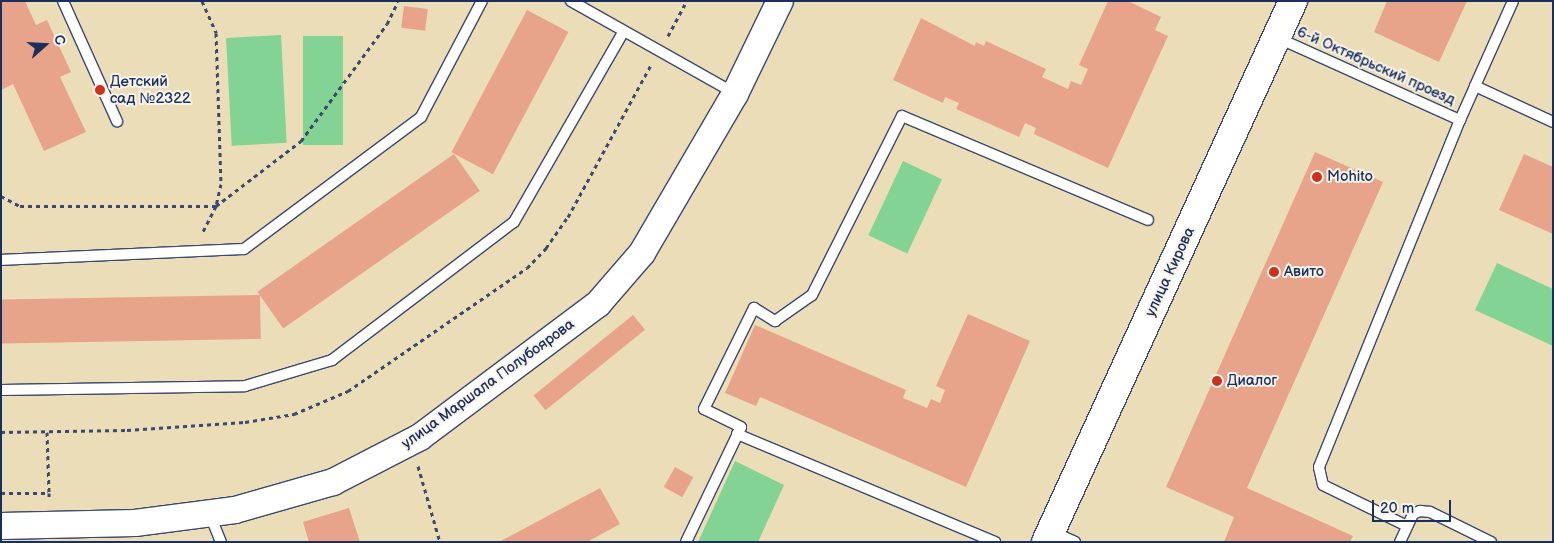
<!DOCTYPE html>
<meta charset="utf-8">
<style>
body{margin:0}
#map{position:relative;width:1554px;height:543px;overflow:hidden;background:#ecddb9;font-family:"Balsamiq Sans",sans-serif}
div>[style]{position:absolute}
.green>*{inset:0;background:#82d394;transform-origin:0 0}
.building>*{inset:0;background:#e8a38b;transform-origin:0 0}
.path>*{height:3px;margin-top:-1.5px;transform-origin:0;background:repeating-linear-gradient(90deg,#3a496c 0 4px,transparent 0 8px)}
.roads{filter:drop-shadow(1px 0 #3a496c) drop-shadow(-1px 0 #3a496c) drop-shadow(0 1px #3a496c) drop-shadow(0 -1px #3a496c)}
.service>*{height:10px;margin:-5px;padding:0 5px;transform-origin:5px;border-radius:5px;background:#fff}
.tertiary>*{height:26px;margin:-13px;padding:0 13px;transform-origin:13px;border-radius:13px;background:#fff}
.secondary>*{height:28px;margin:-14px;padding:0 14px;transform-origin:14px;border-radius:14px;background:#fff}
.dots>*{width:14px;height:14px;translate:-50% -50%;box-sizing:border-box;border:2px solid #f7f3e8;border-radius:50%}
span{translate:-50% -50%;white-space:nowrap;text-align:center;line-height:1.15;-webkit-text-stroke:4px #f7f3e8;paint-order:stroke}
.street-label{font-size:15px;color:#1b2f5e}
.poi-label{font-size:15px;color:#1b2f5e}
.left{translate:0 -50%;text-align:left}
.frame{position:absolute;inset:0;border:2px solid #1b2f5e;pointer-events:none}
.north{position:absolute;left:20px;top:20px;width:50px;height:50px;-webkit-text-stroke:4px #f7f3e8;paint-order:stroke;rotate:71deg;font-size:14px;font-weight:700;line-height:20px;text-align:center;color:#1b2f5e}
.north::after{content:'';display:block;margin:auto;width:18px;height:22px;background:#1b2f5e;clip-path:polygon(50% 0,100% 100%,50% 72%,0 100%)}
.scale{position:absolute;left:1372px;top:500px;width:79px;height:22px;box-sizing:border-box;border:2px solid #1b2f5e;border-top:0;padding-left:6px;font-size:15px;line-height:18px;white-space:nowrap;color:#1b2f5e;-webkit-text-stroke:4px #f7f3e8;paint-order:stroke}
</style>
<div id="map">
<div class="green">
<div style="left:281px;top:35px;width:108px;height:55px;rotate:87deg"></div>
<div style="left:343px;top:36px;width:109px;height:40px;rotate:90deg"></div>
<div style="left:903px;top:161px;width:43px;height:82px;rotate:25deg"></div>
<div style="clip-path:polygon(1497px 263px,1553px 289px,1553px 346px,1475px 310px)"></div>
<div style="clip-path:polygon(735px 461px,784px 485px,758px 542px,698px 542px)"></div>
</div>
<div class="building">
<div style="clip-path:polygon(1px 1px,25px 1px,36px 25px,47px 20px,71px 72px,60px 77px,86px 132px,44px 151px,13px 84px,1px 90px)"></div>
<div style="clip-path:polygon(1108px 1px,1128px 1px,1161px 17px,1155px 30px,1168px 36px,1108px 168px,1034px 134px,1036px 128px,1025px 123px,1019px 137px,956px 109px,959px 103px,945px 97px,943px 103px,893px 80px,921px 18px,975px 46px,976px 42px,984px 46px,986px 41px,1046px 69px,1042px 77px,1068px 89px,1071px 81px,1081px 85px,1088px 69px,1079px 65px)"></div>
<div style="clip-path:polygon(1387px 1px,1467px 1px,1439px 62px,1374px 32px)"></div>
<div style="left:404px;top:6px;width:24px;height:22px;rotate:7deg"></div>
<div style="left:527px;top:10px;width:47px;height:161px;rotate:28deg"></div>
<div style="clip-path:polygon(1315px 152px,1383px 182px,1247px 488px,1353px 536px,1350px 542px,1224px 542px,1234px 517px,1166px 487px)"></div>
<div style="left:454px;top:154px;width:45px;height:240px;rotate:55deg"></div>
<div style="clip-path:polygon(1524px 154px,1553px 167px,1553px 234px,1499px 210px)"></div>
<div style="left:260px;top:295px;width:44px;height:259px;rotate:89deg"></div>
<div style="clip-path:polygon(968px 314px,1030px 341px,966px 487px,760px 397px,756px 406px,725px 393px,755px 325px,906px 390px,903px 398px,927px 408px,931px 399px,940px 403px,945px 390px,936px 386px)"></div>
<div style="left:633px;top:315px;width:19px;height:128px;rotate:51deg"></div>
<div style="left:675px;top:467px;width:21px;height:23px;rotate:29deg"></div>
<div style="clip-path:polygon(600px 488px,620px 524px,587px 542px,499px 542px)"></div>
<div style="clip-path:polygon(349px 508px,360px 542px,309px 542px,303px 522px)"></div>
</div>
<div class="path">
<div style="left:202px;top:1px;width:35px;rotate:66deg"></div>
<div style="left:216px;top:33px;width:151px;rotate:88.1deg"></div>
<div style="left:221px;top:184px;width:23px;rotate:103deg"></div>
<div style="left:216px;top:206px;width:31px;rotate:117deg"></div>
<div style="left:668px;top:36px;width:40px;rotate:-62deg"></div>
<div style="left:1px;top:196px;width:21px;rotate:28deg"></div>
<div style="left:20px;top:206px;width:196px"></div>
<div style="left:216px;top:206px;width:107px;rotate:-37.4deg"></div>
<div style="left:301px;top:141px;width:145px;rotate:-53.7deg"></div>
<div style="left:387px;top:24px;width:25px;rotate:-64deg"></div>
<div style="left:1px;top:432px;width:126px;rotate:-0.9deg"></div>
<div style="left:127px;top:430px;width:118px;rotate:-3.9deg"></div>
<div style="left:245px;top:422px;width:50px;rotate:-9.3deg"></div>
<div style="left:294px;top:414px;width:59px;rotate:-23.1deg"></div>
<div style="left:348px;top:391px;width:217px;rotate:-34.5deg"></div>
<div style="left:527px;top:268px;width:28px;rotate:-46deg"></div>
<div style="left:546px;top:248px;width:38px;rotate:-55deg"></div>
<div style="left:568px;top:217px;width:173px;rotate:-61.4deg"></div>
<div style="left:47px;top:432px;width:61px;rotate:88.1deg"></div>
<div style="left:418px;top:466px;width:79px;rotate:73.9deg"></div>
<div style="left:1px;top:493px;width:48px"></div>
<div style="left:49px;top:493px;width:6px;rotate:90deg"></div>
</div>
<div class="roads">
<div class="service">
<div style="left:63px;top:1px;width:132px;rotate:65.8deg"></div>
<div style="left:571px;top:1px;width:187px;rotate:29.4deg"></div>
<div style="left:1278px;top:38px;width:200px;rotate:24.3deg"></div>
<div style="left:1460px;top:120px;width:37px;rotate:-66deg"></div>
<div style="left:1475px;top:86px;width:86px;rotate:24.8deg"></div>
<div style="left:1475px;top:86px;width:93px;rotate:-65.9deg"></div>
<div style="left:1px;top:260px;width:243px;rotate:-2.6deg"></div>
<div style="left:244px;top:249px;width:221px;rotate:-36.7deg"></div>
<div style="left:421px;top:117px;width:131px;rotate:-62.3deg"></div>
<div style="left:1px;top:390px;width:244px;rotate:-0.9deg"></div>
<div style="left:245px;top:386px;width:91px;rotate:-16.6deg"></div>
<div style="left:332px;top:360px;width:228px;rotate:-37.2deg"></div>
<div style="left:514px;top:222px;width:220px;rotate:-60.1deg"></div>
<div style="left:737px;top:434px;width:280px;rotate:22.7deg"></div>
<div style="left:210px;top:515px;width:29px;rotate:68deg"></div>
<div style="left:1407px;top:526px;width:93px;rotate:-154deg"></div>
<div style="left:1323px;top:485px;width:18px;rotate:-103deg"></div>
<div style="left:1319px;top:467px;width:375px;rotate:-67.9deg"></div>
<div style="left:1053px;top:532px;width:24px;rotate:24deg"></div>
<div style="left:686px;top:542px;width:127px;rotate:-64.4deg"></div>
<div style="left:741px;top:427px;width:41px;rotate:-154.1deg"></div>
<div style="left:704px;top:409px;width:113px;rotate:-63.7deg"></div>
<div style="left:754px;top:308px;width:25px;rotate:32deg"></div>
<div style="left:775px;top:321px;width:45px;rotate:-35.1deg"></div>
<div style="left:812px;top:295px;width:200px;rotate:-63.3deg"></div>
<div style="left:902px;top:116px;width:267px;rotate:22.9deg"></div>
<div style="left:1400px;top:542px;width:31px;rotate:-65deg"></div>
<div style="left:1413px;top:514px;width:8px;rotate:-23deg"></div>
<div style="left:1420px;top:511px;width:10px;rotate:6deg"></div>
<div style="left:1430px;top:512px;width:68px;rotate:26.2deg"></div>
</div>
<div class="tertiary">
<div style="left:1px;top:526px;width:134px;rotate:-1.3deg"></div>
<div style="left:135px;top:523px;width:101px;rotate:-7.4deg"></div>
<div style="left:235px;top:510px;width:102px;rotate:-15.9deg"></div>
<div style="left:333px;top:482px;width:98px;rotate:-27.3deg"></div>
<div style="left:420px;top:437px;width:222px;rotate:-36.8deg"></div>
<div style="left:598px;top:304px;width:67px;rotate:-49.2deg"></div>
<div style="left:642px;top:253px;width:184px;rotate:-59.7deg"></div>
<div style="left:735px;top:94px;width:103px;rotate:-64.2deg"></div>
</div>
<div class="secondary">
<div style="left:1046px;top:542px;width:595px;rotate:-65.46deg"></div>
</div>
</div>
<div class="dots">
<div style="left:100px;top:90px;background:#c8321e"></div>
<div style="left:1317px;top:177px;background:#c8321e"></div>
<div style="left:1274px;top:272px;background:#c8321e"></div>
<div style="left:1217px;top:381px;background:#c8321e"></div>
</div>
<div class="street-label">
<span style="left:1376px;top:66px;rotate:24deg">6-й Октябрьский проезд</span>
<span style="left:1170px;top:272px;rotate:-65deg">улица Кирова</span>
<span style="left:488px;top:384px;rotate:-36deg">улица Маршала Полубоярова</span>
</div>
<div class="poi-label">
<span class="left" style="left:110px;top:90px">Детский<br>сад №2322</span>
<span class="left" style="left:1327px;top:177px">Mohito</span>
<span class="left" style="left:1284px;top:272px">Авито</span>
<span class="left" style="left:1227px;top:381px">Диалог</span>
</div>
<div class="frame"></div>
<div class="north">С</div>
<div class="scale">20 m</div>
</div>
